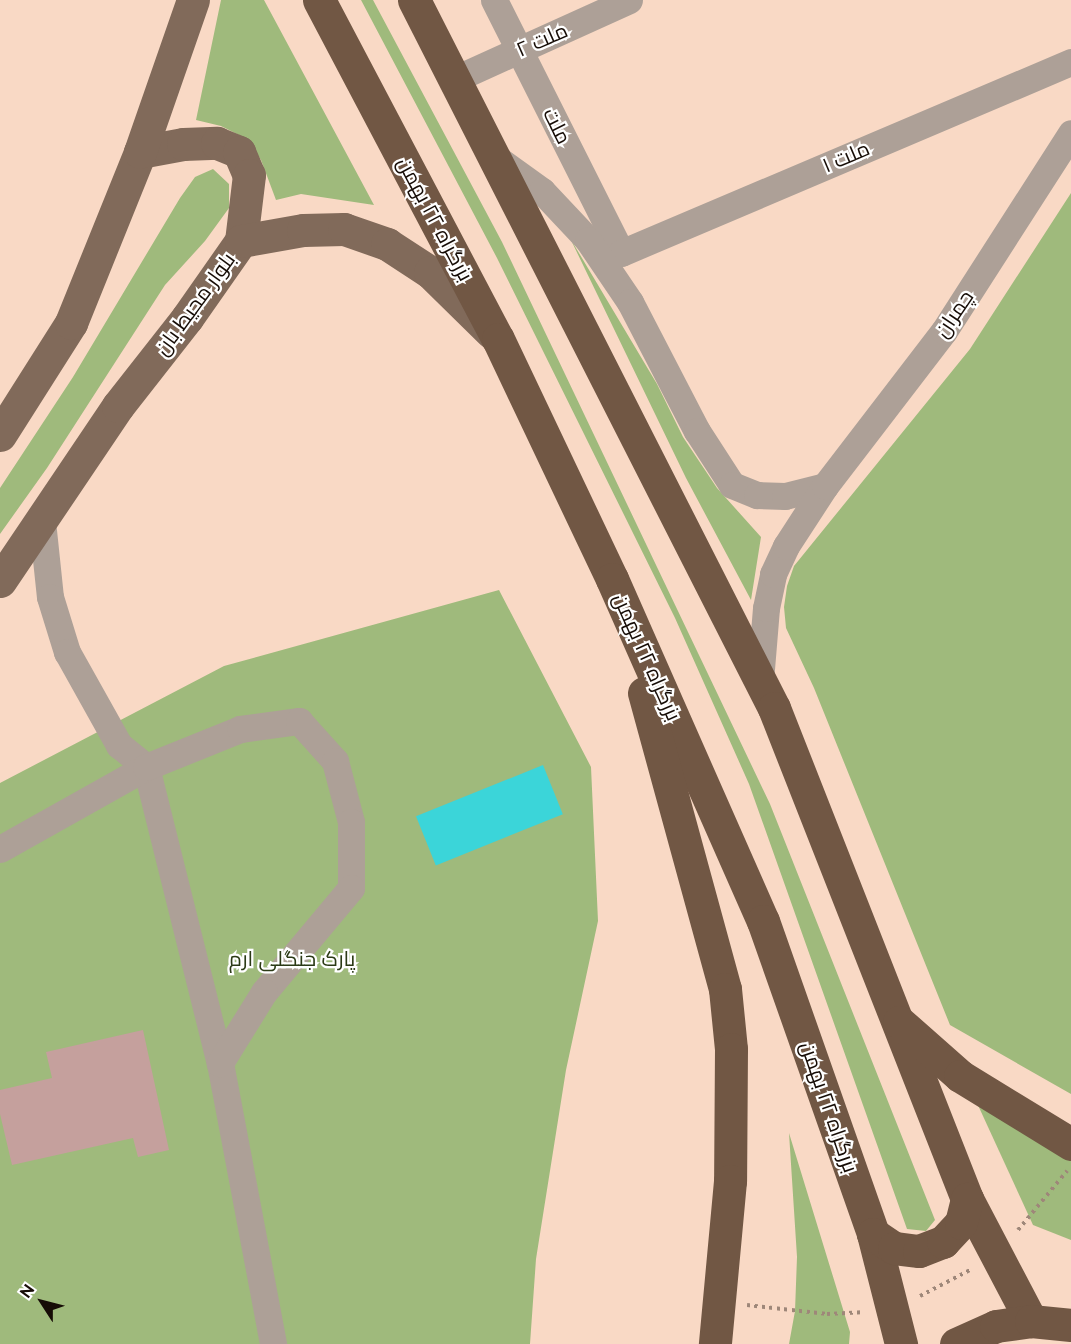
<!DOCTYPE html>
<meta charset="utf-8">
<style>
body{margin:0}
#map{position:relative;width:1071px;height:1344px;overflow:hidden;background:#f9d9c5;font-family:Raleway,Cairo,sans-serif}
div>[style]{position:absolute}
.green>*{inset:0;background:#9fba7c}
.water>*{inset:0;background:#3bd5d9;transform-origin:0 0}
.building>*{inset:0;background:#c5a09d}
.path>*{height:4px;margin-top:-2px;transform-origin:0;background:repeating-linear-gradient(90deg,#9e8779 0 3px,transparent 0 7.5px)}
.minor>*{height:27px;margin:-13.5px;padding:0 13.5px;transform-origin:13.5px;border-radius:13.5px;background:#ada097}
.major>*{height:33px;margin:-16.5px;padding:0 16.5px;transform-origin:16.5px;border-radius:16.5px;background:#816a5a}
.highway>*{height:33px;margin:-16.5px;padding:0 16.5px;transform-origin:16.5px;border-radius:16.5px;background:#715744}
span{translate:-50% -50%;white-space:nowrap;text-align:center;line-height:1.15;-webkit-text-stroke:4.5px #fff;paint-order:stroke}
.street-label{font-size:21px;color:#160c06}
.park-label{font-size:21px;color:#2b3a16}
.north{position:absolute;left:12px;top:1272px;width:60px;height:60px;-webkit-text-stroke:4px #fff;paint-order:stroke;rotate:306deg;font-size:16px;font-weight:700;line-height:24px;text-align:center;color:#160c06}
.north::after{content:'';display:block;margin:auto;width:21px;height:27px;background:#160c06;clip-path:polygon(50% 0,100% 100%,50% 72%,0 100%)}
</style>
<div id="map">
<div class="green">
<div style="clip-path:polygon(221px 0,264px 0,374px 205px,301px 194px,276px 200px,261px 160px,247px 139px,221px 126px,196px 120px)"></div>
<div style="clip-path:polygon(361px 0,373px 0,502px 242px,770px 804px,935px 1220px,926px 1231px,907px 1229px,749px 784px,675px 618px,497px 258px)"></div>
<div style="clip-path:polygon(213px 169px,229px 184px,229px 208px,205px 241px,165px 285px,47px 468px,0 534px,0 488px,73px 377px,180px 198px,195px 177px)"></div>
<div style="clip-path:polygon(1071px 193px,1071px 1094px,950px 1025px,814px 688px,786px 628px,784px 607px,787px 586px,794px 566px,970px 349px)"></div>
<div style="clip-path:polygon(570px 238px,657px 384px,683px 437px,717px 488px,761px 537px,751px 600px,686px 478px)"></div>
<div style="clip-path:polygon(499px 590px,591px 767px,598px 921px,566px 1070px,536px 1259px,530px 1344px,0 1344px,0 783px,224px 666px)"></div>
<div style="clip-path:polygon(977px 1103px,1071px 1160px,1071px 1240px,1033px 1225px)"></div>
<div style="clip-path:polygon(789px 1133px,850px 1332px,849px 1344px,789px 1344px,795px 1311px,797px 1257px)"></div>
</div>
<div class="water">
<div style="left:543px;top:765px;width:53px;height:137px;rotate:68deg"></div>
</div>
<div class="building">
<div style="clip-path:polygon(143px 1030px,169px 1150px,138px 1157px,133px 1138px,12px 1165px,0 1114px,0 1090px,52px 1078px,46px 1052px)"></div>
</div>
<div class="path">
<div style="left:1018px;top:1230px;width:77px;rotate:-50.3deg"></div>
<div style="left:920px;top:1296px;width:59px;rotate:-27.4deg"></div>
<div style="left:747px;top:1305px;width:81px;rotate:6.4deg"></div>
<div style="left:827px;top:1314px;width:35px;rotate:-3deg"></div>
</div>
<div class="minor">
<div style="left:494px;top:0;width:283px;rotate:63.3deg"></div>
<div style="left:621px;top:253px;width:489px;rotate:-23deg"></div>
<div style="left:455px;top:79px;width:191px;rotate:-24.4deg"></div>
<div style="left:495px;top:157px;width:58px;rotate:35.9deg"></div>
<div style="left:542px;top:191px;width:67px;rotate:46.8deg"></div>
<div style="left:588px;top:240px;width:75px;rotate:55.9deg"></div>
<div style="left:630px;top:302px;width:145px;rotate:62.6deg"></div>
<div style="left:697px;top:431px;width:64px;rotate:57.1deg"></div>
<div style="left:732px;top:485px;width:27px;rotate:22deg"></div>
<div style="left:757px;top:495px;width:28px;rotate:2deg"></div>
<div style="left:785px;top:496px;width:41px;rotate:-14deg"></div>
<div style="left:42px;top:521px;width:76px;rotate:84deg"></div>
<div style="left:50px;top:597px;width:58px;rotate:72.8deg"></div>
<div style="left:67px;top:652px;width:107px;rotate:60.8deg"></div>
<div style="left:119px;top:745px;width:35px;rotate:39deg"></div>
<div style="left:146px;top:767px;width:305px;rotate:76deg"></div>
<div style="left:220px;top:1063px;width:286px;rotate:79.3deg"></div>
<div style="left:760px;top:681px;width:73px;rotate:-85.3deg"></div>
<div style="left:766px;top:608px;width:35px;rotate:-78deg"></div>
<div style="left:773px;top:574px;width:31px;rotate:-65deg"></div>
<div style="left:786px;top:546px;width:72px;rotate:-57deg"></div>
<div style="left:825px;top:486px;width:195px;rotate:-52.5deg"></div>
<div style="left:944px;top:331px;width:235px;rotate:-57.3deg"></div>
<div style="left:0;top:849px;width:167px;rotate:-29.3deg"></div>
<div style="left:146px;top:767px;width:101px;rotate:-22deg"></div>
<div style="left:240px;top:729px;width:60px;rotate:-7.7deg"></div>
<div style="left:299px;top:721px;width:54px;rotate:48deg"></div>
<div style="left:335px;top:761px;width:63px;rotate:75.3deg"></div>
<div style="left:351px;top:822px;width:66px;rotate:90deg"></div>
<div style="left:351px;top:888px;width:136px;rotate:129.9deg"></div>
<div style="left:264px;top:992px;width:84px;rotate:121.8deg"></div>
</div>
<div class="major">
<div style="left:140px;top:152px;width:44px;rotate:-10.5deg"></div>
<div style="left:183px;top:144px;width:34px;rotate:-2deg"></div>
<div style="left:217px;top:143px;width:24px;rotate:22deg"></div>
<div style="left:239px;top:152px;width:25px;rotate:67deg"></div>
<div style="left:249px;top:175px;width:66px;rotate:96.9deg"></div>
<div style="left:0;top:435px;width:133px;rotate:-57.6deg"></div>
<div style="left:71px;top:323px;width:184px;rotate:-68deg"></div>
<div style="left:140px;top:152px;width:161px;rotate:-70.8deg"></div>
<div style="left:0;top:581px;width:211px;rotate:-56deg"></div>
<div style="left:118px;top:406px;width:112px;rotate:-51.9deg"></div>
<div style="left:187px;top:318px;width:94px;rotate:-55deg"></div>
<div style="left:241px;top:241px;width:63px;rotate:-10.1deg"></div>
<div style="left:303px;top:230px;width:41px;rotate:-1.4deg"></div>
<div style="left:344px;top:229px;width:46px;rotate:19.2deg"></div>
<div style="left:387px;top:244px;width:51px;rotate:33.1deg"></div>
<div style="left:430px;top:272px;width:86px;rotate:44.5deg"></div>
</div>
<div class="highway">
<div style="left:319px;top:0;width:383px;rotate:62.2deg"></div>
<div style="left:498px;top:339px;width:266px;rotate:64.6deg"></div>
<div style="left:612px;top:579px;width:374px;rotate:66.2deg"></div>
<div style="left:763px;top:921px;width:332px;rotate:70.6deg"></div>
<div style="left:873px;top:1234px;width:114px;rotate:75.7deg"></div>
<div style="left:414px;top:0;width:794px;rotate:63.05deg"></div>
<div style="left:774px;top:708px;width:528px;rotate:68.54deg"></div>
<div style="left:967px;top:1199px;width:138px;rotate:62.3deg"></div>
<div style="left:644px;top:693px;width:307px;rotate:74.7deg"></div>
<div style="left:725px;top:989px;width:60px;rotate:84.3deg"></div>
<div style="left:731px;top:1049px;width:132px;rotate:90.4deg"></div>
<div style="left:730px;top:1181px;width:164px;rotate:95.3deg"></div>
<div style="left:899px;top:1022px;width:81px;rotate:41.5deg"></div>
<div style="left:960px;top:1076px;width:130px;rotate:31.5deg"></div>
<div style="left:873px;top:1234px;width:25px;rotate:34deg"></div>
<div style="left:894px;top:1248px;width:25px;rotate:7deg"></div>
<div style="left:919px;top:1251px;width:26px;rotate:-21deg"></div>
<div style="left:943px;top:1242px;width:26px;rotate:-47deg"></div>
<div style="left:961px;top:1223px;width:25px;rotate:-76deg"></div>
<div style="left:956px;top:1344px;width:44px;rotate:-24.2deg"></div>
<div style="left:996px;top:1326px;width:35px;rotate:-8deg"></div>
<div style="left:1031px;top:1321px;width:40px;rotate:5.7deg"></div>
</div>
<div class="street-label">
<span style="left:542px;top:40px;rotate:-24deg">ملت ۲</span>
<span style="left:557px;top:126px;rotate:63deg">ملت</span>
<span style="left:846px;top:157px;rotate:-23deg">ملت ۱</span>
<span style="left:435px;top:219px;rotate:62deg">بزرگراه ۲۲ بهمن</span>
<span style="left:195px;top:304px;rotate:-54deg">بلوار محیط بان</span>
<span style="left:954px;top:314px;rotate:-56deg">چمران</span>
<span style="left:647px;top:657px;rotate:66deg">بزرگراه ۲۲ بهمن</span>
<span style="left:829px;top:1107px;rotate:71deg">بزرگراه ۲۲ بهمن</span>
</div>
<div class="park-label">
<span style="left:292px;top:959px">پارک جنگلی ارم</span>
</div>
<div class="north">N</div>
</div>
